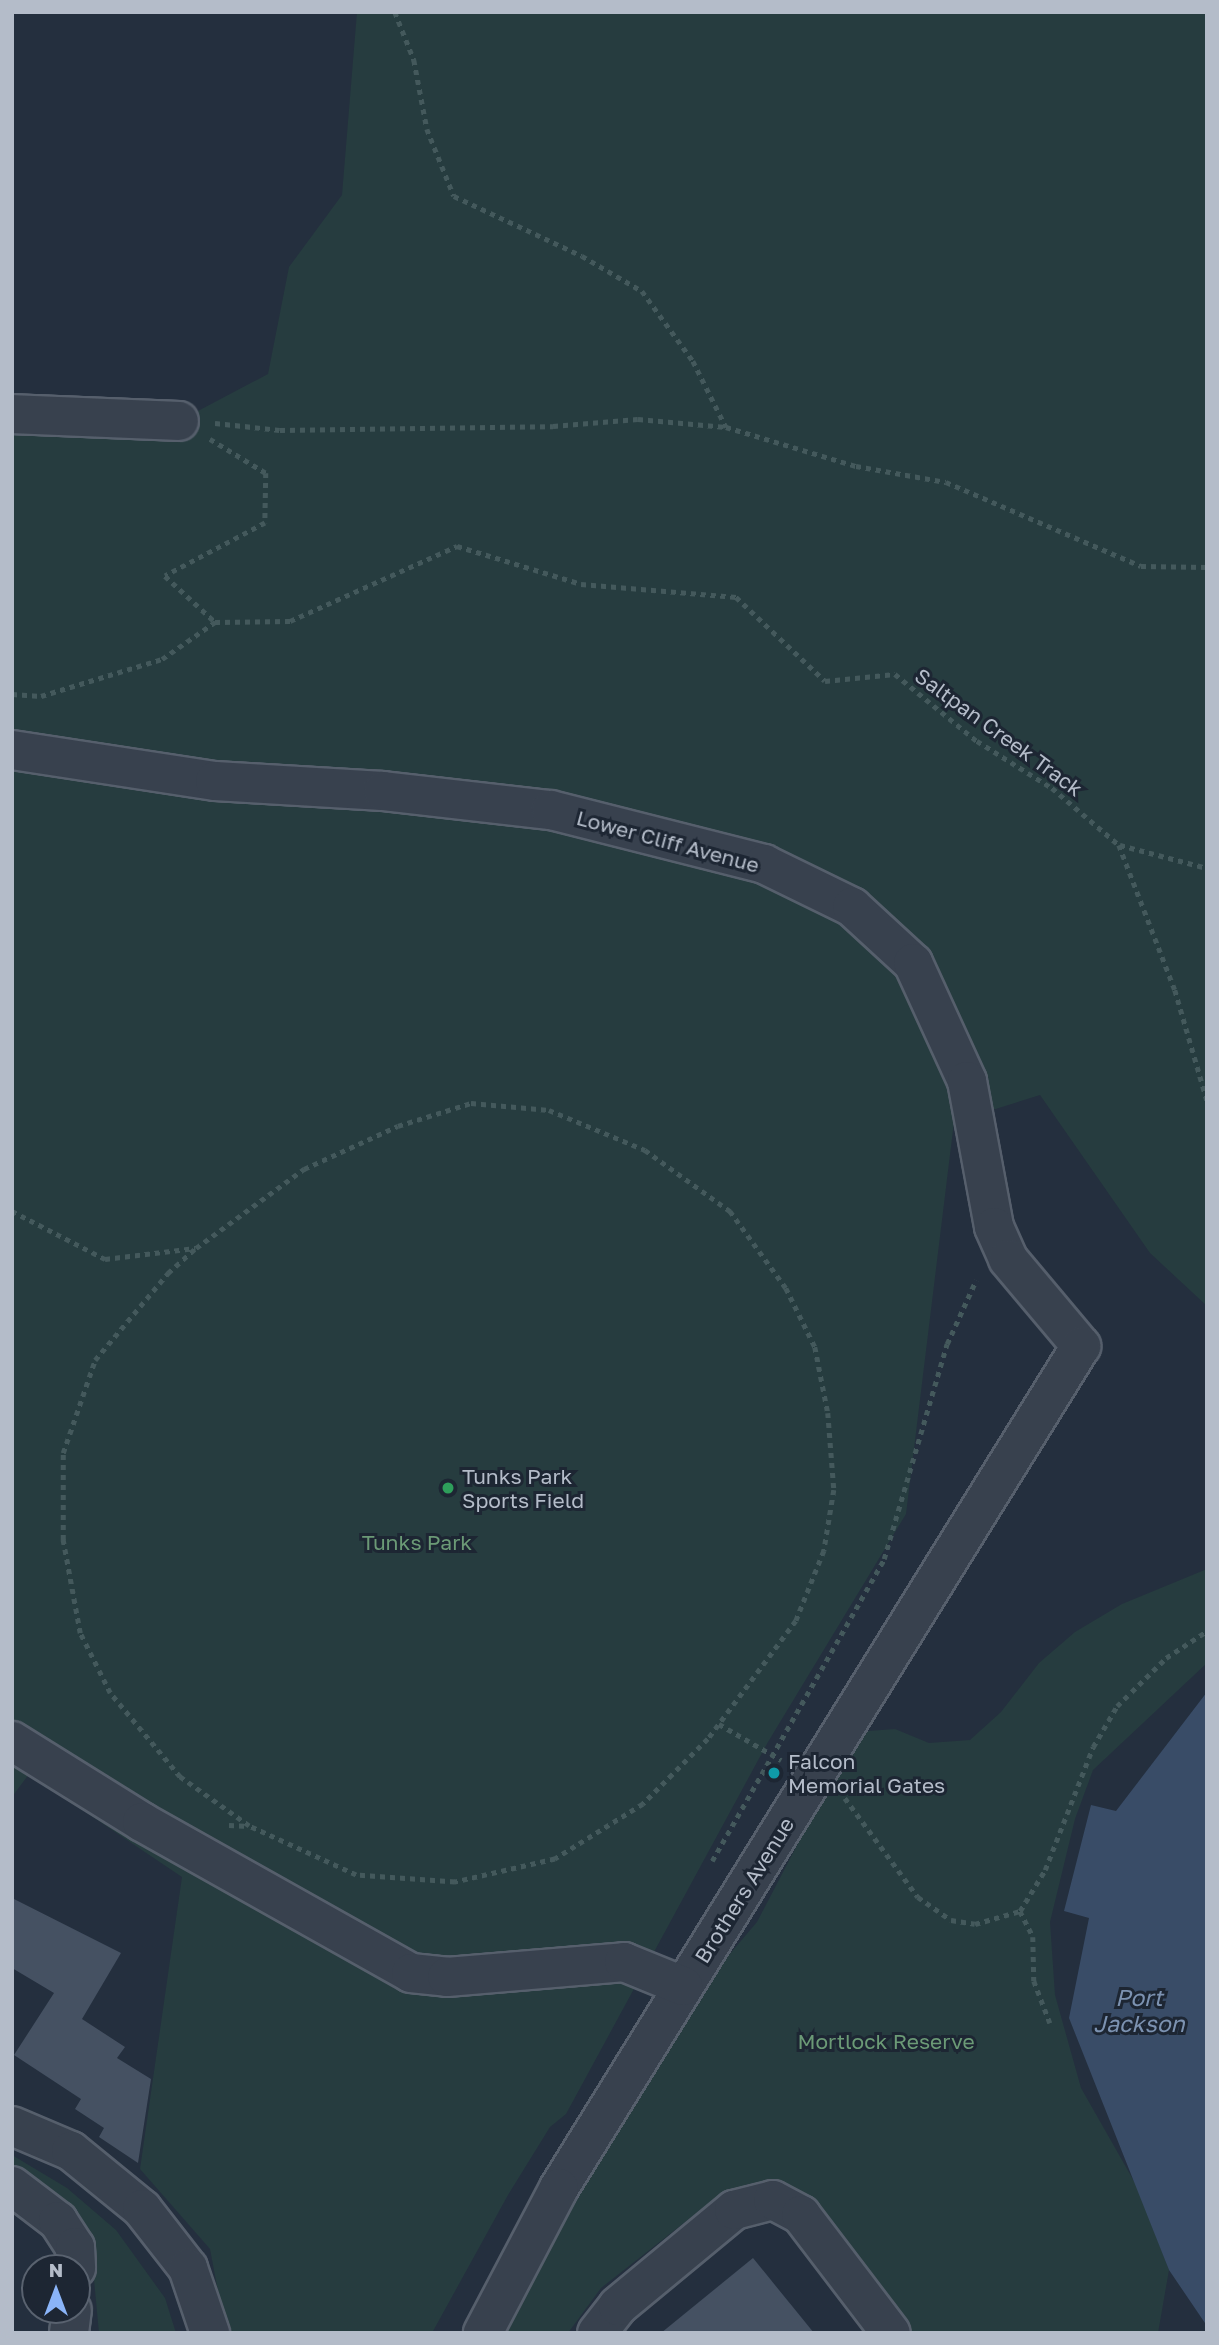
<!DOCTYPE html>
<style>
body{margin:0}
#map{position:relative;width:1219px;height:2345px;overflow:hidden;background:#242f3e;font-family:"Golos Text",sans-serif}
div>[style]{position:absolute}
.green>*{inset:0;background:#263c3f}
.water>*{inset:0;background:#394c67}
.building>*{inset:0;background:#455162}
.path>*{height:4.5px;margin-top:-2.25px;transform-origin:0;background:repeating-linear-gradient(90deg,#44595c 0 5px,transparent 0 10px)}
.roads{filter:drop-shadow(2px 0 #565f6c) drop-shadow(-2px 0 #565f6c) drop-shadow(0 2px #565f6c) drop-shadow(0 -2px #565f6c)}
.minor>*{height:38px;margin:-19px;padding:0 19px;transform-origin:19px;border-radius:19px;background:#38414e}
.dots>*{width:19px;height:19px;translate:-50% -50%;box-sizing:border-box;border:4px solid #1d2633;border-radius:50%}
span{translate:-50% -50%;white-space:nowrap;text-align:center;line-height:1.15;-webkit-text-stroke:6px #1d2633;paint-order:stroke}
.street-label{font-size:21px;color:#b4bcc9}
.poi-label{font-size:21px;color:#b4bcc9}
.left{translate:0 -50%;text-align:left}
.park-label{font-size:21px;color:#6b9a76}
.water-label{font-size:23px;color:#7c92b1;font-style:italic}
.frame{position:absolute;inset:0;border:14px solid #b4bcc9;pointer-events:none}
.north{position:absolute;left:21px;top:2254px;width:70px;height:70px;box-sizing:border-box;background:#1d2633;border:2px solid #59626f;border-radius:50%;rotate:0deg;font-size:19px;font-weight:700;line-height:28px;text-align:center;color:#b4bcc9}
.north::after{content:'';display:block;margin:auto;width:24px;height:32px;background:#8ab4f8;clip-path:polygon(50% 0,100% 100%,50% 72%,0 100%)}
</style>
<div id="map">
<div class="green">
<div style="clip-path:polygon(357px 12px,1207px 12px,1207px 1306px,1150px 1253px,1040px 1095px,954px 1122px,906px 1514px,768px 1742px,566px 2114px,550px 2127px,508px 2195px,432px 2333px,226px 2333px,210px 2249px,140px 2169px,182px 1877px,29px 1774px,12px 1797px,12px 414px,179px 421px,268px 374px,289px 267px,342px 195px)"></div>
<div style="clip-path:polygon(1207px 1569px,1207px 1663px,1093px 1770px,1075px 1819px,1050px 1922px,1055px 1995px,1081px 2088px,1139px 2190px,1169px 2270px,1158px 2333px,912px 2333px,822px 2219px,773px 2183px,748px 2184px,717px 2197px,601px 2288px,568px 2333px,501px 2333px,568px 2209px,717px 1969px,757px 1922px,843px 1757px,868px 1731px,895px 1729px,929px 1743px,970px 1740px,1001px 1712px,1039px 1663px,1075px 1632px,1122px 1604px)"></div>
<div style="clip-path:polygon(12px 2155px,67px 2188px,116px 2230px,165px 2298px,176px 2333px,99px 2333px,92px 2258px,12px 2182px)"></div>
</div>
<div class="water">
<div style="clip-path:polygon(1207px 1692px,1207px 2326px,1169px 2270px,1069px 2018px,1089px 1918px,1064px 1911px,1091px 1805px,1116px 1811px)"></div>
</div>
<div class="building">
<div style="clip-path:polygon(12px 1898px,121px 1953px,82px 2019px,125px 2047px,117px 2058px,151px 2079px,138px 2163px,99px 2137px,104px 2128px,75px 2109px,81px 2099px,14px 2055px,54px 1993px,12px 1968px)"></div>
<div style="clip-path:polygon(753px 2258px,814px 2333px,661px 2333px)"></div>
</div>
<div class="path">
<div style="left:395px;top:12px;width:52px;rotate:68.4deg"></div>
<div style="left:414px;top:60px;width:70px;rotate:79.3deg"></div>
<div style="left:427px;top:129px;width:72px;rotate:68.1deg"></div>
<div style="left:454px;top:196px;width:141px;rotate:25.1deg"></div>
<div style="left:582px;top:256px;width:69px;rotate:30.3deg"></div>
<div style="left:642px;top:291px;width:87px;rotate:53.9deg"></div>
<div style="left:693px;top:361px;width:74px;rotate:63.4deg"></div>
<div style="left:215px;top:423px;width:65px;rotate:6.1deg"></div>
<div style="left:280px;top:430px;width:273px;rotate:-0.8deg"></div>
<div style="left:553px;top:426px;width:85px;rotate:-4.7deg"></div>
<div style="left:638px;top:419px;width:88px;rotate:5.2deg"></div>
<div style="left:726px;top:427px;width:136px;rotate:16.7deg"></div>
<div style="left:856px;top:466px;width:91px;rotate:10.1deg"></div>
<div style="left:946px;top:482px;width:212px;rotate:23.3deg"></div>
<div style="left:1141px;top:566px;width:66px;rotate:0.9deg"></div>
<div style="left:210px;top:439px;width:66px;rotate:31.3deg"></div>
<div style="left:266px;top:473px;width:50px;rotate:91.1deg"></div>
<div style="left:265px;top:523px;width:113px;rotate:152.1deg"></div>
<div style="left:165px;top:576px;width:68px;rotate:42.6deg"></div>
<div style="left:12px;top:694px;width:29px;rotate:4deg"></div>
<div style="left:41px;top:696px;width:127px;rotate:-17deg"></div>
<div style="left:162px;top:659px;width:65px;rotate:-34.9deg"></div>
<div style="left:215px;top:622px;width:75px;rotate:-0.8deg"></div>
<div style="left:290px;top:621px;width:183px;rotate:-24.2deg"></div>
<div style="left:457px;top:546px;width:130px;rotate:17deg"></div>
<div style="left:581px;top:584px;width:156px;rotate:4.8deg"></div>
<div style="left:736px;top:597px;width:122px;rotate:43.3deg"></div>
<div style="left:825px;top:681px;width:70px;rotate:-5.7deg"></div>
<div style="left:895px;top:674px;width:106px;rotate:39.3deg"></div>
<div style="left:977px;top:741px;width:89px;rotate:32.1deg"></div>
<div style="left:1052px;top:788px;width:88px;rotate:40.4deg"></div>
<div style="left:1119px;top:845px;width:155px;rotate:68.9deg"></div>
<div style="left:1175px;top:990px;width:115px;rotate:73.8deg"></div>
<div style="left:1120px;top:845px;width:90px;rotate:14.8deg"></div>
<div style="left:471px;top:1103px;width:78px;rotate:5.1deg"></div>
<div style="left:549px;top:1110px;width:104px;rotate:22.6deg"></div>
<div style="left:645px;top:1150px;width:105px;rotate:35.7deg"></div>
<div style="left:730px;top:1211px;width:95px;rotate:54deg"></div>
<div style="left:786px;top:1288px;width:66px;rotate:63.8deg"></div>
<div style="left:815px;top:1347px;width:67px;rotate:78.9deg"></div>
<div style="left:828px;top:1413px;width:77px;rotate:85.5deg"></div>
<div style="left:834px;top:1490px;width:62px;rotate:99.3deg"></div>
<div style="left:824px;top:1551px;width:75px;rotate:111.8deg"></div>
<div style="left:796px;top:1621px;width:147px;rotate:126.7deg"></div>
<div style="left:708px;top:1739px;width:92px;rotate:135deg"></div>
<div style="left:643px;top:1804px;width:104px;rotate:148deg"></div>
<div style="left:555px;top:1859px;width:103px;rotate:167deg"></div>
<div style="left:455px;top:1882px;width:99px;rotate:-176deg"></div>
<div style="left:356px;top:1875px;width:118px;rotate:-155.4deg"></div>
<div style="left:249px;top:1826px;width:85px;rotate:-144.6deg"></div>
<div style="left:180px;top:1777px;width:109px;rotate:-129.8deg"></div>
<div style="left:110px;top:1693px;width:67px;rotate:-116.6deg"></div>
<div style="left:80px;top:1633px;width:95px;rotate:-100.4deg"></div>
<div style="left:63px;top:1540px;width:87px;rotate:-90deg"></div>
<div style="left:63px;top:1453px;width:98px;rotate:-71deg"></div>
<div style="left:95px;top:1360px;width:114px;rotate:-50deg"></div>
<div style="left:168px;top:1273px;width:38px;rotate:-42deg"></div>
<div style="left:196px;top:1248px;width:134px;rotate:-36.2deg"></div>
<div style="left:304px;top:1169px;width:103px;rotate:-24.6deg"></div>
<div style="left:398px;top:1126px;width:77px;rotate:-17.5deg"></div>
<div style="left:12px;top:1211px;width:105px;rotate:27.3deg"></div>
<div style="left:105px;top:1259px;width:91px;rotate:-7deg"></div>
<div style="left:719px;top:1724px;width:72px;rotate:30.1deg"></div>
<div style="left:845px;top:1798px;width:123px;rotate:53.6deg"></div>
<div style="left:918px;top:1897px;width:40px;rotate:34.9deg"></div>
<div style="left:951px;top:1920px;width:24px;rotate:9deg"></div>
<div style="left:975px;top:1924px;width:47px;rotate:-16.1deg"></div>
<div style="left:1020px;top:1911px;width:48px;rotate:-58.6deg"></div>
<div style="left:1045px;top:1870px;width:132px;rotate:-68.7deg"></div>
<div style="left:1093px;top:1747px;width:48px;rotate:-59.7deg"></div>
<div style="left:1117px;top:1706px;width:69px;rotate:-44.4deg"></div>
<div style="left:1166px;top:1658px;width:49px;rotate:-33.4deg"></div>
<div style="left:229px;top:1825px;width:20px;rotate:3deg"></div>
<div style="left:712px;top:1861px;width:348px;rotate:-60.3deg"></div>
<div style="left:884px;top:1559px;width:224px;rotate:-73.7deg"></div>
<div style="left:947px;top:1344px;width:70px;rotate:-65.6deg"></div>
<div style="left:1020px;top:1911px;width:29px;rotate:63deg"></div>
<div style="left:1033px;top:1937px;width:44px;rotate:88.7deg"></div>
<div style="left:1034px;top:1981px;width:45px;rotate:69.1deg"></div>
</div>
<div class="roads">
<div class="minor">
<div style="left:12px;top:414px;width:167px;rotate:2.4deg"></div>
<div style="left:12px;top:750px;width:205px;rotate:8.7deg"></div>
<div style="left:215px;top:781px;width:168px;rotate:3.4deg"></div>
<div style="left:383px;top:791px;width:169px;rotate:6.5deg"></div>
<div style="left:551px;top:810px;width:220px;rotate:14.2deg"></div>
<div style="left:764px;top:864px;width:98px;rotate:26deg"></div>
<div style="left:852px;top:907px;width:83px;rotate:42.6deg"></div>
<div style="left:913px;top:963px;width:130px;rotate:65.4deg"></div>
<div style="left:967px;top:1081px;width:148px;rotate:79.5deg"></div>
<div style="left:994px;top:1227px;width:35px;rotate:66deg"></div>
<div style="left:1008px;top:1259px;width:114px;rotate:50deg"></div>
<div style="left:1081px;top:1346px;width:991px;rotate:121.8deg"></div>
<div style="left:559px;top:2188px;width:164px;rotate:117.7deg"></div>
<div style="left:12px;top:1741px;width:153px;rotate:31.9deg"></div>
<div style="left:142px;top:1822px;width:308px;rotate:29.3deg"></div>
<div style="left:411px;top:1973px;width:36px;rotate:6deg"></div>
<div style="left:447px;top:1977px;width:178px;rotate:-4.8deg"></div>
<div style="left:624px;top:1962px;width:64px;rotate:22.1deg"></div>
<div style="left:12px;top:2126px;width:64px;rotate:23deg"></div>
<div style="left:71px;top:2151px;width:92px;rotate:39.2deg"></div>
<div style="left:142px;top:2209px;width:75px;rotate:52.1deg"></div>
<div style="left:188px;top:2268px;width:69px;rotate:71.3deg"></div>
<div style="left:12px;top:2186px;width:58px;rotate:37.3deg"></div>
<div style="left:58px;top:2221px;width:31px;rotate:57deg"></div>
<div style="left:75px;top:2247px;width:21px;rotate:87deg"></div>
<div style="left:69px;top:2333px;width:23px;rotate:-83deg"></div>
<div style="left:597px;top:2333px;width:34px;rotate:-52deg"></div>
<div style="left:618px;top:2306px;width:151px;rotate:-39.6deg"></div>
<div style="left:734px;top:2210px;width:40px;rotate:-14.4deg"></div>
<div style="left:773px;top:2200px;width:32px;rotate:28deg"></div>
<div style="left:801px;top:2215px;width:148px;rotate:52.7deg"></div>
</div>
</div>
<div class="dots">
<div style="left:448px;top:1488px;background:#2e9e5b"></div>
<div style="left:774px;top:1773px;background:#0f9aa8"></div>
</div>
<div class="street-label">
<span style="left:999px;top:732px;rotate:36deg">Saltpan Creek Track</span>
<span style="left:668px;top:841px;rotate:15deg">Lower Cliff Avenue</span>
<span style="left:744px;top:1890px;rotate:-58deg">Brothers Avenue</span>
</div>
<div class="poi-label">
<span class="left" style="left:462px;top:1488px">Tunks Park<br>Sports Field</span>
<span class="left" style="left:788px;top:1773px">Falcon<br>Memorial Gates</span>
</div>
<div class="park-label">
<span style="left:417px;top:1542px">Tunks Park</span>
<span style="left:886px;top:2041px">Mortlock Reserve</span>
</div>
<div class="water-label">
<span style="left:1139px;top:2010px">Port<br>Jackson</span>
</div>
<div class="frame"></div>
<div class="north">N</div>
</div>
